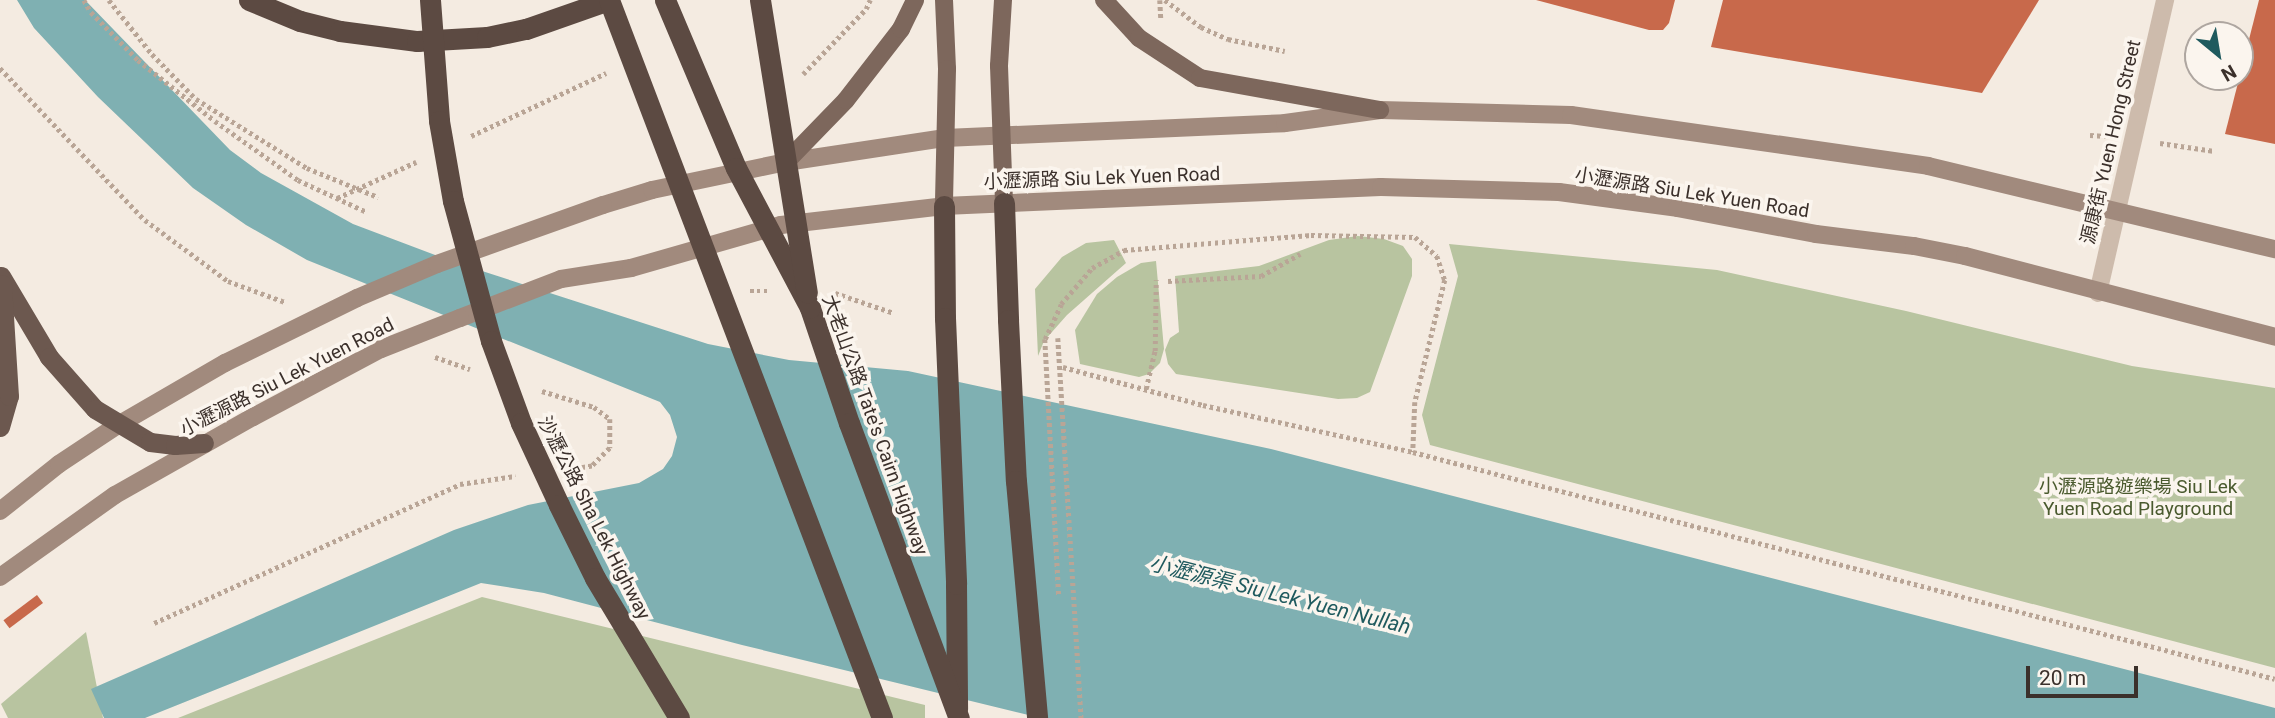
<!DOCTYPE html>
<meta charset="utf-8">
<style>
body{margin:0}
#map{position:relative;width:2275px;height:718px;overflow:hidden;background:#f4ebe1;font-family:Roboto,"Noto Sans TC",sans-serif}
div>[style]{position:absolute}
.green>*{inset:0;background:#b8c4a0}
.water>*{inset:0;background:#7fb0b2}
.building>*{inset:0;background:#c8694b;transform-origin:0 0}
.path>*{height:4.5px;margin-top:-2.25px;transform-origin:0;background:repeating-linear-gradient(90deg,#b9a596 0 3.5px,transparent 0 7px)}
.minor>*{height:18px;margin:-9px;padding:0 9px;transform-origin:9px;border-radius:9px;background:#cdbbac}
.secondary>*{height:18px;margin:-9px;padding:0 9px;transform-origin:9px;border-radius:9px;background:#a18a7d}
.primary>*{height:18px;margin:-9px;padding:0 9px;transform-origin:9px;border-radius:9px;background:#7d675c}
.trunk>*{height:19px;margin:-9.5px;padding:0 9.5px;transform-origin:9.5px;border-radius:9.5px;background:#6c584f}
.motorway>*{height:21px;margin:-10.5px;padding:0 10.5px;transform-origin:10.5px;border-radius:10.5px;background:#5c4a42}
.path-bridge>*{height:4.5px;margin-top:-2.25px;transform-origin:0;background:repeating-linear-gradient(90deg,#b9a596 0 3.5px,transparent 0 7px)}
.secondary-bridge>*{height:18px;margin:-9px;padding:0 9px;transform-origin:9px;border-radius:9px;background:#a18a7d}
.motorway-bridge>*{height:21px;margin:-10.5px;padding:0 10.5px;transform-origin:10.5px;border-radius:10.5px;background:#5c4a42}
span{translate:-50% -50%;white-space:nowrap;text-align:center;line-height:1.15;-webkit-text-stroke:7px #fbf5ee;paint-order:stroke}
.street-label{font-size:19px;color:#3b302b}
.park-label{font-size:19px;color:#4a5a2e}
.water-label{font-size:21px;color:#1f5a5e;font-style:italic}
.north{position:absolute;left:2184px;top:21px;width:70px;height:70px;box-sizing:border-box;background:#fbf5ee;border:2px solid #aea6a0;border-radius:50%;rotate:150deg;font-size:19px;font-weight:700;line-height:28px;text-align:center;color:#3b302b}
.north::after{content:'';display:block;margin:auto;width:24px;height:32px;background:#1f5a5e;clip-path:polygon(50% 0,100% 100%,50% 72%,0 100%)}
.scale{position:absolute;left:2026px;top:666px;width:112px;height:32px;box-sizing:border-box;border:4px solid #3b302b;border-top:0;padding-left:9px;font-size:21px;line-height:24px;white-space:nowrap;color:#3b302b;-webkit-text-stroke:5px #fbf5ee;paint-order:stroke}
</style>
<div id="map">
<div class="green">
<div style="clip-path:polygon(1358px 236px,1384px 239px,1403px 246px,1412px 259px,1412px 276px,1370px 392px,1357px 398px,1338px 399px,1176px 374px,1168px 364px,1165px 350px,1170px 338px,1179px 332px,1175px 276px,1259px 266px,1329px 240px)"></div>
<div style="clip-path:polygon(1114px 240px,1126px 263px,1067px 315px,1044px 341px,1038px 356px,1035px 289px,1062px 257px,1086px 243px)"></div>
<div style="clip-path:polygon(1449px 244px,1717px 270px,1906px 311px,2132px 366px,2275px 388px,2275px 668px,1430px 445px,1422px 415px,1458px 276px)"></div>
<div style="clip-path:polygon(1156px 261px,1164px 349px,1160px 363px,1149px 374px,1139px 377px,1080px 364px,1075px 330px,1097px 294px,1117px 277px,1141px 263px)"></div>
<div style="clip-path:polygon(482px 597px,925px 705px,925px 718px,178px 718px)"></div>
<div style="clip-path:polygon(86px 632px,103px 718px,8px 718px,1px 704px)"></div>
</div>
<div class="water">
<div style="clip-path:polygon(17px 0,85px 0,230px 150px,261px 173px,353px 224px,451px 261px,708px 344px,789px 360px,908px 371px,1271px 449px,2275px 708px,2275px 718px,1041px 718px,742px 645px,544px 593px,481px 583px,145px 718px,104px 718px,91px 689px,454px 530px,528px 505px,639px 483px,663px 469px,672px 456px,677px 437px,670px 415px,660px 402px,307px 260px,246px 225px,193px 188px,98px 97px,34px 28px)"></div>
</div>
<div class="building">
<div style="clip-path:polygon(1536px 0,1675px 0,1669px 23px,1663px 30px,1649px 30px)"></div>
<div style="clip-path:polygon(1723px 0,2039px 0,1982px 93px,1711px 47px)"></div>
<div style="clip-path:polygon(2259px 0,2275px 0,2275px 144px,2225px 134px)"></div>
<div style="left:37px;top:595px;width:10px;height:42px;rotate:53deg"></div>
</div>
<div class="path">
<div style="left:84px;top:0;width:14px;rotate:60deg"></div>
<div style="left:91px;top:12px;width:67px;rotate:45.6deg"></div>
<div style="left:138px;top:60px;width:98px;rotate:38.4deg"></div>
<div style="left:215px;top:121px;width:102px;rotate:35.4deg"></div>
<div style="left:298px;top:180px;width:76px;rotate:24.9deg"></div>
<div style="left:109px;top:0;width:69px;rotate:51.5deg"></div>
<div style="left:152px;top:54px;width:63px;rotate:45.6deg"></div>
<div style="left:196px;top:99px;width:131px;rotate:31.9deg"></div>
<div style="left:307px;top:168px;width:77px;rotate:22.2deg"></div>
<div style="left:1160px;top:0;width:20px;rotate:87deg"></div>
<div style="left:1165px;top:0;width:45px;rotate:36.9deg"></div>
<div style="left:1201px;top:27px;width:30px;rotate:24deg"></div>
<div style="left:1228px;top:39px;width:58px;rotate:11.9deg"></div>
<div style="left:0;top:68px;width:210px;rotate:46.4deg"></div>
<div style="left:145px;top:220px;width:103px;rotate:36.3deg"></div>
<div style="left:228px;top:281px;width:61px;rotate:20.2deg"></div>
<div style="left:803px;top:74px;width:91px;rotate:-45.9deg"></div>
<div style="left:866px;top:9px;width:10px;rotate:-66deg"></div>
<div style="left:2090px;top:135px;width:16px;rotate:4deg"></div>
<div style="left:471px;top:136px;width:149px;rotate:-25deg"></div>
<div style="left:2160px;top:143px;width:55px;rotate:8.4deg"></div>
<div style="left:337px;top:198px;width:87px;rotate:-24.5deg"></div>
<div style="left:1168px;top:281px;width:93px;rotate:-3.1deg"></div>
<div style="left:1261px;top:276px;width:45px;rotate:-29.4deg"></div>
<div style="left:750px;top:291px;width:19px"></div>
<div style="left:835px;top:293px;width:62px;rotate:18.7deg"></div>
<div style="left:1045px;top:339px;width:38px;rotate:-65deg"></div>
<div style="left:1061px;top:304px;width:48px;rotate:-49.3deg"></div>
<div style="left:1092px;top:268px;width:37px;rotate:-29deg"></div>
<div style="left:1124px;top:250px;width:188px;rotate:-4.6deg"></div>
<div style="left:1311px;top:235px;width:104px;rotate:1.1deg"></div>
<div style="left:1415px;top:237px;width:29px;rotate:41deg"></div>
<div style="left:1437px;top:256px;width:25px;rotate:72deg"></div>
<div style="left:1445px;top:280px;width:126px;rotate:103.8deg"></div>
<div style="left:1415px;top:402px;width:50px;rotate:92.3deg"></div>
<div style="left:435px;top:357px;width:37px;rotate:19deg"></div>
<div style="left:1063px;top:367px;width:145px;rotate:15.2deg"></div>
<div style="left:1203px;top:405px;width:215px;rotate:12.6deg"></div>
<div style="left:1413px;top:452px;width:891px;rotate:14.75deg"></div>
<div style="left:1146px;top:389px;width:39px;rotate:-77deg"></div>
<div style="left:1155px;top:351px;width:71px;rotate:-89.2deg"></div>
<div style="left:542px;top:391px;width:54px;rotate:17.1deg"></div>
<div style="left:594px;top:407px;width:20px;rotate:37deg"></div>
<div style="left:610px;top:419px;width:29px;rotate:90deg"></div>
<div style="left:610px;top:448px;width:25px;rotate:135deg"></div>
<div style="left:592px;top:466px;width:20px;rotate:171deg"></div>
<div style="left:154px;top:623px;width:336px;rotate:-24.4deg"></div>
<div style="left:460px;top:484px;width:56px;rotate:-8.3deg"></div>
</div>
<div class="minor">
<div style="left:2098px;top:293px;width:301px;rotate:-77.1deg"></div>
</div>
<div class="secondary">
<div style="left:603px;top:205px;width:51px;rotate:-17deg"></div>
<div style="left:652px;top:190px;width:137px;rotate:-11.8deg"></div>
<div style="left:786px;top:162px;width:161px;rotate:-8.6deg"></div>
<div style="left:945px;top:138px;width:340px;rotate:-2.5deg"></div>
<div style="left:1285px;top:123px;width:96px;rotate:-7.8deg"></div>
<div style="left:1380px;top:110px;width:191px;rotate:1.5deg"></div>
<div style="left:1571px;top:115px;width:361px;rotate:8.1deg"></div>
<div style="left:1928px;top:166px;width:357px;rotate:13.5deg"></div>
<div style="left:460px;top:318px;width:108px;rotate:-21.1deg"></div>
<div style="left:561px;top:279px;width:71px;rotate:-8.9deg"></div>
<div style="left:631px;top:268px;width:156px;rotate:-16deg"></div>
<div style="left:781px;top:225px;width:164px;rotate:-6.6deg"></div>
<div style="left:944px;top:206px;width:437px;rotate:-2.5deg"></div>
<div style="left:1381px;top:187px;width:178px;rotate:1.6deg"></div>
<div style="left:1559px;top:192px;width:119px;rotate:7.7deg"></div>
<div style="left:1677px;top:208px;width:141px;rotate:10.6deg"></div>
<div style="left:1816px;top:234px;width:99px;rotate:7deg"></div>
<div style="left:1914px;top:246px;width:52px;rotate:11.1deg"></div>
<div style="left:1965px;top:256px;width:320px;rotate:14.6deg"></div>
<div style="left:0;top:511px;width:75px;rotate:-38.5deg"></div>
<div style="left:59px;top:464px;width:71px;rotate:-33.5deg"></div>
<div style="left:118px;top:425px;width:124px;rotate:-30.1deg"></div>
<div style="left:0;top:577px;width:141px;rotate:-35.5deg"></div>
<div style="left:115px;top:495px;width:159px;rotate:-29.5deg"></div>
</div>
<div class="primary">
<div style="left:944px;top:0;width:69px;rotate:87.5deg"></div>
<div style="left:947px;top:69px;width:137px;rotate:91.3deg"></div>
<div style="left:1003px;top:0;width:66px;rotate:93.5deg"></div>
<div style="left:999px;top:66px;width:137px;rotate:87.9deg"></div>
<div style="left:1104px;top:0;width:52px;rotate:47.4deg"></div>
<div style="left:1139px;top:38px;width:73px;rotate:33.3deg"></div>
<div style="left:1200px;top:78px;width:183px;rotate:10.1deg"></div>
<div style="left:786px;top:162px;width:86px;rotate:-45.9deg"></div>
<div style="left:846px;top:100px;width:90px;rotate:-52.2deg"></div>
<div style="left:901px;top:29px;width:32px;rotate:-64deg"></div>
</div>
<div class="trunk">
<div style="left:1px;top:276px;width:94px;rotate:59.3deg"></div>
<div style="left:49px;top:357px;width:69px;rotate:48.5deg"></div>
<div style="left:95px;top:409px;width:64px;rotate:31deg"></div>
<div style="left:150px;top:442px;width:25px;rotate:7deg"></div>
<div style="left:175px;top:445px;width:29px;rotate:-4deg"></div>
<div style="left:0;top:427px;width:32px;rotate:-74deg"></div>
<div style="left:9px;top:396px;width:112px;rotate:-93.6deg"></div>
</div>
<div class="motorway">
<div style="left:249px;top:0;width:55px;rotate:22.4deg"></div>
<div style="left:300px;top:21px;width:41px;rotate:14deg"></div>
<div style="left:340px;top:31px;width:78px;rotate:7.4deg"></div>
<div style="left:417px;top:41px;width:70px;rotate:-3.3deg"></div>
<div style="left:487px;top:37px;width:40px;rotate:-12deg"></div>
<div style="left:526px;top:29px;width:88px;rotate:-19.3deg"></div>
<div style="left:1004px;top:203px;width:117px;rotate:88deg"></div>
<div style="left:944px;top:206px;width:112px;rotate:89.5deg"></div>
<div style="left:810px;top:308px;width:121px;rotate:71.3deg"></div>
<div style="left:956px;top:584px;width:125px;rotate:89.5deg"></div>
</div>
<div class="path-bridge">
<div style="left:1058px;top:338px;width:381px;rotate:86.5deg"></div>
<div style="left:1045px;top:339px;width:258px;rotate:86.9deg"></div>
</div>
<div class="secondary-bridge">
<div style="left:225px;top:363px;width:147px;rotate:-26.2deg"></div>
<div style="left:357px;top:298px;width:87px;rotate:-23deg"></div>
<div style="left:437px;top:264px;width:176px;rotate:-19.6deg"></div>
<div style="left:253px;top:417px;width:145px;rotate:-28deg"></div>
<div style="left:381px;top:349px;width:85px;rotate:-21.4deg"></div>
</div>
<div class="motorway-bridge">
<div style="left:430px;top:0;width:121px;rotate:85.7deg"></div>
<div style="left:439px;top:121px;width:81px;rotate:80.1deg"></div>
<div style="left:453px;top:201px;width:145px;rotate:74.8deg"></div>
<div style="left:491px;top:341px;width:87px;rotate:69.9deg"></div>
<div style="left:521px;top:423px;width:90px;rotate:65.1deg"></div>
<div style="left:559px;top:505px;width:81px;rotate:63.7deg"></div>
<div style="left:595px;top:578px;width:163px;rotate:59deg"></div>
<div style="left:609px;top:0;width:768px;rotate:69.18deg"></div>
<div style="left:665px;top:0;width:182px;rotate:67.1deg"></div>
<div style="left:736px;top:168px;width:158px;rotate:62.1deg"></div>
<div style="left:760px;top:0;width:296px;rotate:80.9deg"></div>
<div style="left:945px;top:318px;width:266px;rotate:87.6deg"></div>
<div style="left:1008px;top:320px;width:161px;rotate:87.2deg"></div>
<div style="left:1016px;top:481px;width:238px;rotate:84.9deg"></div>
<div style="left:849px;top:423px;width:315px;rotate:69.6deg"></div>
</div>
<div class="street-label">
<span style="left:2111px;top:142px;rotate:-77deg">源康街 Yuen Hong Street</span>
<span style="left:1102px;top:178px;rotate:-2deg">小瀝源路 Siu Lek Yuen Road</span>
<span style="left:1692px;top:193px;rotate:9deg">小瀝源路 Siu Lek Yuen Road</span>
<span style="left:287px;top:377px;rotate:-27deg">小瀝源路 Siu Lek Yuen Road</span>
<span style="left:875px;top:425px;rotate:70deg">大老山公路 Tate's Cairn Highway</span>
<span style="left:594px;top:518px;rotate:63deg">沙瀝公路 Sha Lek Highway</span>
</div>
<div class="park-label">
<span style="left:2138px;top:498px">小瀝源路遊樂場 Siu Lek<br>Yuen Road Playground</span>
</div>
<div class="water-label">
<span style="left:1280px;top:595px;rotate:14deg">小瀝源渠 Siu Lek Yuen Nullah</span>
</div>
<div class="north">N</div>
<div class="scale">20 m</div>
</div>
